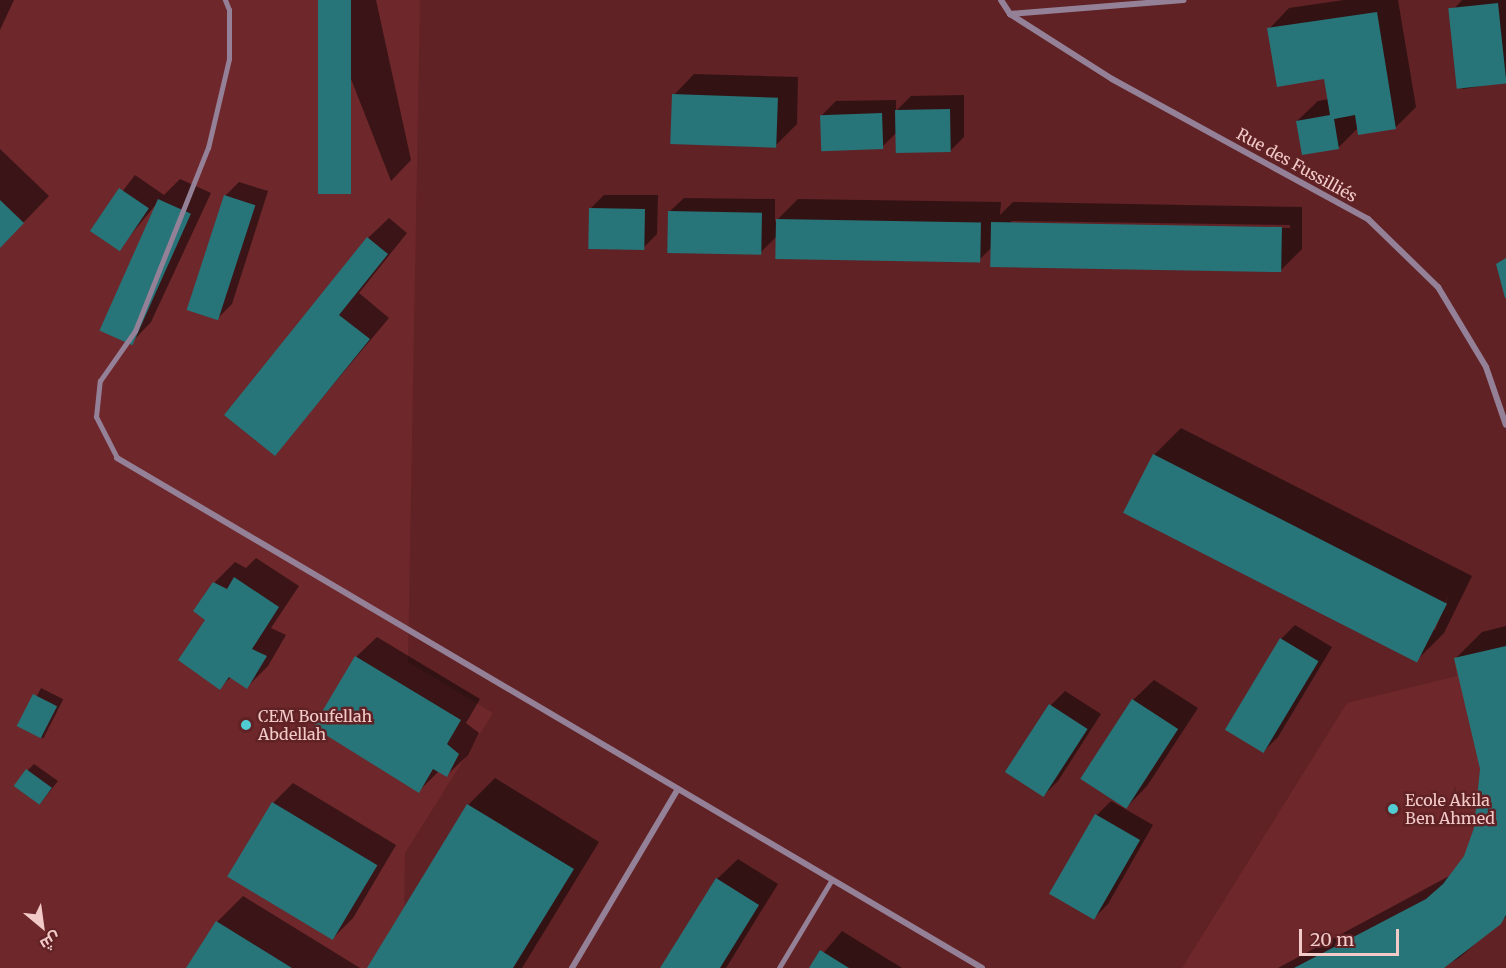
<!DOCTYPE html>
<meta charset="utf-8">
<style>
body{margin:0}
#map{position:relative;width:1506px;height:968px;overflow:hidden;background:#602225;font-family:Merriweather,Cairo,serif}
div>[style]{position:absolute}
.built>*{inset:0;background:#6e272a}
.shadow>*{inset:0;background:#0007;transform-origin:0 0}
.building>*{inset:0;background:#277479;transform-origin:0 0}
.lane>*{height:4.5px;margin:-2.25px;padding:0 2.25px;transform-origin:2.25px;border-radius:2.25px;background:#948198}
.street>*{height:6px;margin:-3px;padding:0 3px;transform-origin:3px;border-radius:3px;background:#948198}
.dots>*{width:16px;height:16px;translate:-50% -50%;box-sizing:border-box;border:3px solid #602225;border-radius:50%}
span{translate:-50% -50%;white-space:nowrap;text-align:center;line-height:1.15;-webkit-text-stroke:5px #602225;paint-order:stroke}
.street-label{font-size:16px;color:#f2cac8}
.poi-label{font-size:16px;color:#f2cac8}
.left{translate:0 -50%;text-align:left}
.north{position:absolute;left:12px;top:896px;width:60px;height:60px;-webkit-text-stroke:4px #602225;paint-order:stroke;rotate:151deg;font-size:16px;font-weight:700;line-height:24px;text-align:center;color:#f2cac8}
.north::after{content:'';display:block;margin:auto;width:21px;height:27px;background:#f2cac8;clip-path:polygon(50% 0,100% 100%,50% 72%,0 100%)}
.scale{position:absolute;left:1299px;top:929px;width:100px;height:27px;box-sizing:border-box;border:3px solid #f2cac8;border-top:0;padding-left:8px;font-size:18px;line-height:21px;white-space:nowrap;color:#f2cac8;-webkit-text-stroke:4px #602225;paint-order:stroke}
</style>
<div id="map">
<div class="built">
<div style="clip-path:polygon(0 0,420px 0,408px 662px,493px 713px,405px 853px,403px 968px,0 968px)"></div>
<div style="clip-path:polygon(1506px 646px,1506px 915px,1501px 924px,1444px 968px,1182px 968px,1347px 703px,1457px 676px,1454px 658px)"></div>
</div>
<div class="shadow">
<div style="clip-path:polygon(0 0,14px 0,0 30px)"></div>
<div style="clip-path:polygon(320px 0,376px 0,411px 160px,391px 181px)"></div>
<div style="clip-path:polygon(1344px 0,1398px 0,1416px 107px,1396px 127px,1359px 127px,1338px 148px,1297px 121px,1318px 101px,1329px 99px,1325px 77px,1269px 29px,1289px 8px)"></div>
<div style="clip-path:polygon(1462px 0,1506px 0,1506px 82px,1463px 89px,1451px 12px)"></div>
<div style="clip-path:polygon(694px 74px,798px 77px,797px 124px,776px 145px,674px 95px)"></div>
<div style="clip-path:polygon(964px 95px,964px 137px,950px 151px,897px 132px,882px 147px,822px 115px,836px 101px,896px 100px,896px 111px,911px 96px)"></div>
<div style="clip-path:polygon(0 149px,49px 196px,0 247px)"></div>
<div style="clip-path:polygon(135px 175px,164px 195px,180px 179px,211px 193px,151px 322px,131px 343px,158px 202px,119px 249px,92px 231px)"></div>
<div style="clip-path:polygon(239px 182px,268px 191px,232px 304px,218px 318px,225px 196px)"></div>
<div style="clip-path:polygon(604px 195px,658px 195px,657px 234px,643px 248px,590px 209px)"></div>
<div style="clip-path:polygon(evenodd,684px 198px,775px 199px,775px 222px,798px 199px,1001px 202px,1000px 215px,1013px 202px,1302px 207px,1302px 249px,1281px 270px,992px 247px,979px 260px,777px 236px,760px 253px,669px 212px,684px 198px,1011px 221px,1290px 225px,1290px 228px,1011px 224px,1011px 221px)"></div>
<div style="clip-path:polygon(389px 218px,407px 233px,359px 293px,389px 318px,275px 454px,368px 238px)"></div>
<div style="clip-path:polygon(evenodd,1181px 428px,1472px 576px,1444px 633px,1417px 660px,1125px 512px,1154px 455px,1181px 428px,1449px 595px,1435px 630px,1432px 630px,1449px 595px)"></div>
<div style="clip-path:polygon(256px 558px,299px 586px,271px 628px,286px 635px,268px 666px,247px 687px,232px 676px,220px 688px,207px 620px,214px 583px,235px 562px,246px 568px)"></div>
<div style="clip-path:polygon(1295px 625px,1332px 647px,1278px 737px,1264px 751px,1281px 639px)"></div>
<div style="clip-path:polygon(1506px 626px,1506px 917px,1459px 958px,1441px 968px,1278px 968px,1453px 874px,1465px 857px,1476px 829px,1481px 769px,1456px 658px,1482px 632px)"></div>
<div style="clip-path:polygon(377px 637px,480px 699px,466px 723px,479px 733px,468px 755px,447px 775px,439px 771px,419px 791px,356px 657px)"></div>
<div style="clip-path:polygon(1154px 680px,1198px 708px,1147px 786px,1127px 807px,1133px 700px)"></div>
<div style="left:41px;top:688px;width:25px;height:44px;rotate:27deg"></div>
<div style="clip-path:polygon(1065px 691px,1101px 714px,1058px 781px,1044px 795px,1007px 772px,1051px 705px)"></div>
<div style="clip-path:polygon(34px 764px,58px 781px,40px 804px,28px 770px)"></div>
<div style="clip-path:polygon(495px 778px,599px 842px,522px 968px,368px 968px,468px 805px)"></div>
<div style="clip-path:polygon(293px 783px,396px 845px,353px 918px,333px 938px,273px 803px)"></div>
<div style="clip-path:polygon(1111px 801px,1153px 825px,1108px 904px,1094px 918px,1097px 815px)"></div>
<div style="clip-path:polygon(738px 859px,778px 884px,726px 968px,662px 968px,717px 879px)"></div>
<div style="clip-path:polygon(243px 896px,360px 968px,188px 968px,217px 922px)"></div>
<div style="clip-path:polygon(842px 931px,902px 968px,811px 968px)"></div>
</div>
<div class="building">
<div style="left:318px;top:0;width:33px;height:194px"></div>
<div style="left:1498px;top:3px;width:81px;height:50px;rotate:84deg"></div>
<div style="clip-path:polygon(1377px 12px,1396px 129px,1358px 135px,1355px 115px,1334px 119px,1339px 149px,1302px 155px,1296px 121px,1330px 115px,1324px 79px,1277px 87px,1267px 28px)"></div>
<div style="left:672px;top:94px;width:106px;height:50px;rotate:2deg"></div>
<div style="left:950px;top:109px;width:43px;height:55px;rotate:89deg"></div>
<div style="left:882px;top:113px;width:36px;height:62px;rotate:88deg"></div>
<div style="left:119px;top:188px;width:36px;height:52px;rotate:34deg"></div>
<div style="left:224px;top:195px;width:33px;height:121px;rotate:18deg"></div>
<div style="left:158px;top:199px;width:36px;height:144px;rotate:24deg"></div>
<div style="clip-path:polygon(0 200px,24px 223px,0 248px)"></div>
<div style="left:589px;top:208px;width:56px;height:41px;rotate:1deg"></div>
<div style="left:668px;top:211px;width:94px;height:42px;rotate:1deg"></div>
<div style="left:776px;top:219px;width:205px;height:40px;rotate:1deg"></div>
<div style="left:991px;top:222px;width:291px;height:45px;rotate:1deg"></div>
<div style="clip-path:polygon(367px 237px,388px 254px,339px 315px,370px 339px,275px 456px,224px 415px)"></div>
<div style="clip-path:polygon(1506px 258px,1506px 298px,1505px 298px,1496px 264px)"></div>
<div style="left:1153px;top:454px;width:330px;height:66px;rotate:27deg"></div>
<div style="clip-path:polygon(234px 577px,279px 607px,252px 649px,267px 656px,247px 689px,229px 677px,220px 690px,178px 660px,205px 620px,193px 611px,213px 582px,227px 589px)"></div>
<div style="left:1280px;top:638px;width:45px;height:107px;rotate:31deg"></div>
<div style="clip-path:polygon(1506px 646px,1506px 915px,1501px 924px,1444px 968px,1294px 968px,1426px 899px,1443px 884px,1464px 856px,1474px 828px,1480px 769px,1454px 658px)"></div>
<div style="clip-path:polygon(355px 656px,461px 720px,447px 744px,459px 754px,447px 777px,433px 769px,419px 793px,313px 727px)"></div>
<div style="left:33px;top:694px;width:27px;height:36px;rotate:27deg"></div>
<div style="left:1132px;top:699px;width:55px;height:95px;rotate:33deg"></div>
<div style="left:1049px;top:704px;width:46px;height:81px;rotate:33deg"></div>
<div style="left:26px;top:769px;width:32px;height:21px;rotate:36deg"></div>
<div style="left:272px;top:802px;width:123px;height:87px;rotate:31deg"></div>
<div style="clip-path:polygon(467px 804px,574px 869px,513px 968px,367px 968px)"></div>
<div style="left:1095px;top:814px;width:52px;height:92px;rotate:30deg"></div>
<div style="clip-path:polygon(716px 878px,759px 905px,720px 968px,660px 968px)"></div>
<div style="clip-path:polygon(216px 921px,292px 968px,186px 968px)"></div>
<div style="clip-path:polygon(820px 950px,849px 968px,809px 968px)"></div>
</div>
<div class="lane">
<div style="left:117px;top:458px;width:46px;rotate:-117.1deg"></div>
<div style="left:96px;top:417px;width:36px;rotate:-84deg"></div>
<div style="left:100px;top:381px;width:61px;rotate:-55deg"></div>
<div style="left:135px;top:331px;width:197px;rotate:-68.3deg"></div>
<div style="left:208px;top:148px;width:91px;rotate:-76.7deg"></div>
<div style="left:229px;top:59px;width:49px;rotate:-90deg"></div>
<div style="left:229px;top:10px;width:11px;rotate:-112deg"></div>
<div style="left:779px;top:968px;width:101px;rotate:-59.1deg"></div>
</div>
<div class="street">
<div style="left:1001px;top:0;width:17px;rotate:57deg"></div>
<div style="left:1010px;top:14px;width:121px;rotate:32.5deg"></div>
<div style="left:1112px;top:79px;width:292px;rotate:28.7deg"></div>
<div style="left:1368px;top:219px;width:98px;rotate:44.2deg"></div>
<div style="left:1438px;top:287px;width:93px;rotate:59deg"></div>
<div style="left:1486px;top:367px;width:61px;rotate:71deg"></div>
<div style="left:1010px;top:14px;width:174px;rotate:-4.6deg"></div>
<div style="left:117px;top:458px;width:1004px;rotate:30.52deg"></div>
<div style="left:572px;top:968px;width:208px;rotate:-59.4deg"></div>
</div>
<div class="dots">
<div style="left:246px;top:725px;background:#51ccd3"></div>
<div style="left:1393px;top:809px;background:#51ccd3"></div>
</div>
<div class="street-label">
<span style="left:1297px;top:165px;rotate:29deg">Rue des Fussilliés</span>
</div>
<div class="poi-label">
<span class="left" style="left:258px;top:725px">CEM Boufellah<br>Abdellah</span>
<span class="left" style="left:1405px;top:809px">Ecole Akila<br>Ben Ahmed</span>
</div>
<div class="north">ش</div>
<div class="scale">20 m</div>
</div>
